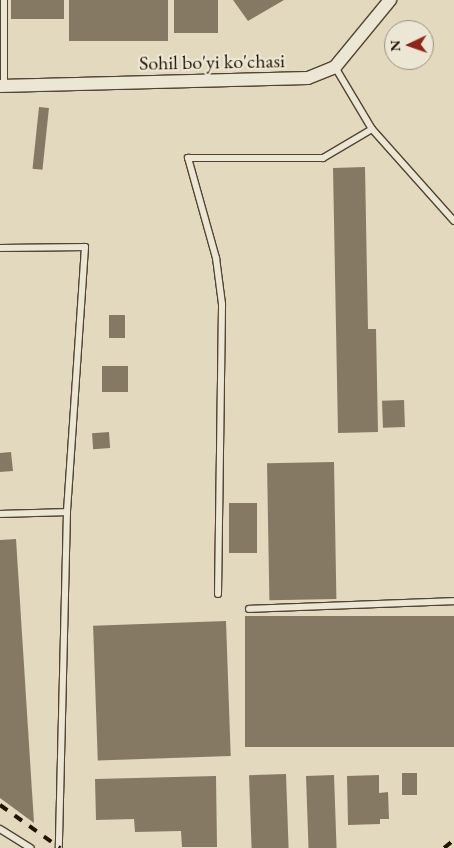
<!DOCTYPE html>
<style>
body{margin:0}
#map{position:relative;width:454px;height:848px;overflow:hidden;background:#e2d9be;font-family:"EB Garamond",serif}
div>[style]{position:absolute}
.building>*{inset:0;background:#867964;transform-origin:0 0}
.roads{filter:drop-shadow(1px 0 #534431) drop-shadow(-1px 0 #534431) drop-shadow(0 1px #534431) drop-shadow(0 -1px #534431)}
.lane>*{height:6px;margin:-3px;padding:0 3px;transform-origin:3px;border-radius:3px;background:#ece6d5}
.street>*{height:12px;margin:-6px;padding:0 6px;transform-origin:6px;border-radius:6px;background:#ece6d5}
.rail>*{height:4px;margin-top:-2px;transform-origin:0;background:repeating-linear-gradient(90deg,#231202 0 9px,transparent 0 18px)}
span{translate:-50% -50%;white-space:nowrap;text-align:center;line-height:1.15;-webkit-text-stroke:4.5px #ece6d5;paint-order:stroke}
.street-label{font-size:20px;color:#231202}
.north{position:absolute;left:384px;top:20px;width:50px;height:50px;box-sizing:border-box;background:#ece6d5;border:1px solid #9c9181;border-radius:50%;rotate:267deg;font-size:14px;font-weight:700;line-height:20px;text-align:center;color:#231202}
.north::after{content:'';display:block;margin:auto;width:18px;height:22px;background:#8f2418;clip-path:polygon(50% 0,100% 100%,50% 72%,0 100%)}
</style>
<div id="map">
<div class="building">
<div style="left:11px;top:0;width:53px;height:19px"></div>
<div style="left:69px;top:0;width:99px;height:41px"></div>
<div style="left:174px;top:0;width:44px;height:33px"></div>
<div style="clip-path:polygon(233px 0,284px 0,248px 21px)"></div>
<div style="left:39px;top:107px;width:10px;height:62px;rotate:6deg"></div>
<div style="clip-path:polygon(365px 167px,368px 329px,376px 329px,378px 432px,338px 433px,333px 168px)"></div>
<div style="left:109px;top:315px;width:16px;height:23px"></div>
<div style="left:102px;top:366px;width:26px;height:26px"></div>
<div style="left:404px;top:400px;width:27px;height:22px;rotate:88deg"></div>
<div style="left:109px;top:432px;width:16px;height:17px;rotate:86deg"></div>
<div style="clip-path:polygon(11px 452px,13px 471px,0 472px,0 453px)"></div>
<div style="left:334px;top:462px;width:137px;height:67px;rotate:89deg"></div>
<div style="left:229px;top:503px;width:28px;height:50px"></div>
<div style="clip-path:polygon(16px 539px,34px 823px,0 798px,0 540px)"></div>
<div style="left:454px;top:616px;width:131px;height:209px;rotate:90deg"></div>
<div style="left:226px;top:621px;width:135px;height:133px;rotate:88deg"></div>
<div style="left:402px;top:773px;width:15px;height:22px"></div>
<div style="left:286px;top:774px;width:74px;height:37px;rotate:88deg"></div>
<div style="left:334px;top:775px;width:73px;height:28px;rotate:88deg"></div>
<div style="clip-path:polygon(379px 775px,379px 793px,388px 792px,389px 819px,380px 819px,380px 824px,348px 825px,347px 776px)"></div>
<div style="clip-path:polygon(216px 776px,217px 847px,182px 847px,181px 831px,135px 832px,134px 819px,96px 820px,95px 779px)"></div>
</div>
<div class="roads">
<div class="lane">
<div style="left:335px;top:67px;width:72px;rotate:59.2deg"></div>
<div style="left:372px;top:129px;width:123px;rotate:48.3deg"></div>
<div style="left:4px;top:86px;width:86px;rotate:-90deg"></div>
<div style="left:0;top:248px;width:85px;rotate:-0.7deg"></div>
<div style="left:85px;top:247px;width:266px;rotate:93.9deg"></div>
<div style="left:0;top:514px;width:67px;rotate:-1.7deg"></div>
<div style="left:67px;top:512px;width:336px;rotate:91.4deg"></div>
<div style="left:218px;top:594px;width:290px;rotate:-89.2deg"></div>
<div style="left:222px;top:304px;width:46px;rotate:-97.4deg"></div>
<div style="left:216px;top:258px;width:104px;rotate:-105.6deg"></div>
<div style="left:188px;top:158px;width:135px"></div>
<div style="left:323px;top:158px;width:57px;rotate:-30.6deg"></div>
<div style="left:249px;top:609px;width:205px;rotate:-2.2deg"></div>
<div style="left:0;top:829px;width:36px;rotate:32deg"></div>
</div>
<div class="street">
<div style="left:0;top:86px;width:308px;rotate:-1.5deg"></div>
<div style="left:308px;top:78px;width:29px;rotate:-22deg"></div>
<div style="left:335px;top:67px;width:87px;rotate:-50.6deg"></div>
</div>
</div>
<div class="rail">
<div style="left:0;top:805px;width:74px;rotate:35.6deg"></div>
<div style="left:444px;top:848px;width:13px;rotate:-39deg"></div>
</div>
<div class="street-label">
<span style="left:212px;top:62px;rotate:-1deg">Sohil bo'yi ko'chasi</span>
</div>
<div class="north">N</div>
</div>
